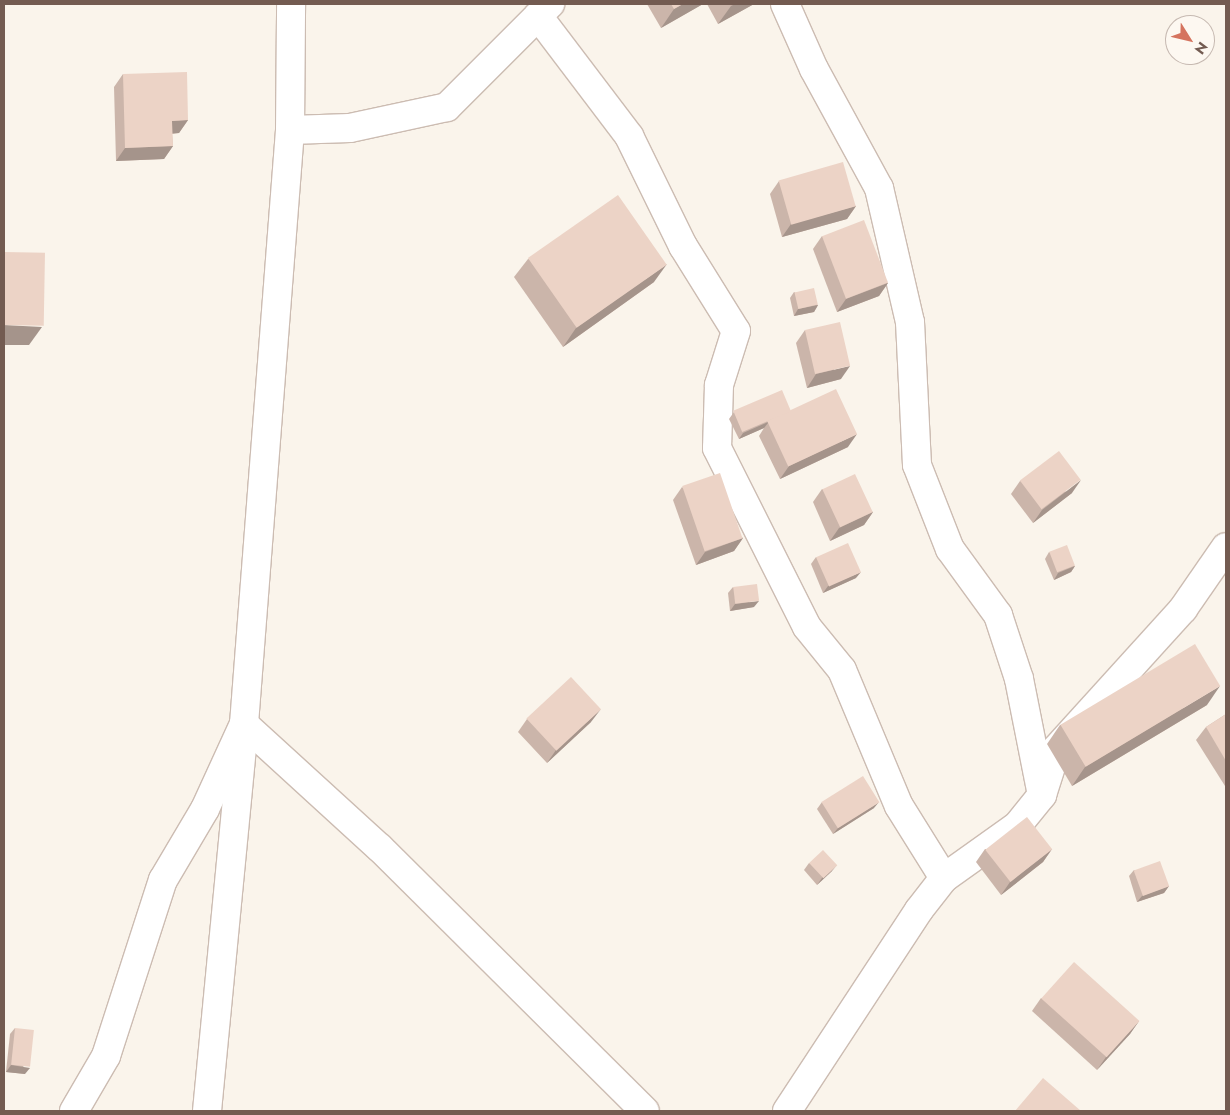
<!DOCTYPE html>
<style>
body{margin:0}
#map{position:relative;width:1230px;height:1115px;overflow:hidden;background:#faf4eb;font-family:Jost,sans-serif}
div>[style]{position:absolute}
.roads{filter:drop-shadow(1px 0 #ccbcb2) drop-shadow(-1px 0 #ccbcb2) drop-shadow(0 1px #ccbcb2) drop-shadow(0 -1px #ccbcb2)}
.minor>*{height:28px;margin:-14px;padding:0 14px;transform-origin:14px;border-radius:14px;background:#fff}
.wall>*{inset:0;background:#cbb5aa}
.shaded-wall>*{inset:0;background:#a5948b}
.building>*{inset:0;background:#ecd3c6;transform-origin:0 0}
span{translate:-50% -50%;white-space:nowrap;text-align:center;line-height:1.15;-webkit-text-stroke:4px #fdf8f1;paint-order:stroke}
.frame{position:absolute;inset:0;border:5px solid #735b51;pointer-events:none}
.north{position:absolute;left:1165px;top:15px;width:50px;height:50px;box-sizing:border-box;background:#fdf8f1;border:1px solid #c6b9b1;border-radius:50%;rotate:126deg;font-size:14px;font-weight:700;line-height:20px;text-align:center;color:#735b51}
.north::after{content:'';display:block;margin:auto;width:18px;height:22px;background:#d5745f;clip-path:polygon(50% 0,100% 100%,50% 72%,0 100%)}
</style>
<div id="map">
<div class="roads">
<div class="minor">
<div style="left:785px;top:4px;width:71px;rotate:66deg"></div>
<div style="left:814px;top:69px;width:136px;rotate:61.4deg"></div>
<div style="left:879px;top:188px;width:138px;rotate:77deg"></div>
<div style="left:910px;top:322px;width:143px;rotate:87.2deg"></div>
<div style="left:917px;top:465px;width:90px;rotate:68.6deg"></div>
<div style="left:950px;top:549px;width:82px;rotate:54deg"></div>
<div style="left:998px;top:615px;width:67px;rotate:71.8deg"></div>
<div style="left:1019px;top:679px;width:118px;rotate:78.8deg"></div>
<div style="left:538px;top:16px;width:151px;rotate:52.8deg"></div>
<div style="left:629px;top:136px;width:123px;rotate:63.9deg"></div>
<div style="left:683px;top:246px;width:100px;rotate:58.1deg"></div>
<div style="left:736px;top:331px;width:57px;rotate:107.5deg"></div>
<div style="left:719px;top:385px;width:63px;rotate:91.8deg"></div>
<div style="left:717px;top:448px;width:200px;rotate:63.3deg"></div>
<div style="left:807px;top:627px;width:55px;rotate:50.9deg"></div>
<div style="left:842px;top:670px;width:147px;rotate:67.3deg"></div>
<div style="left:899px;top:806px;width:85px;rotate:58deg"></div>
<div style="left:290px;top:130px;width:60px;rotate:-1.9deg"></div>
<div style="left:350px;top:128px;width:99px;rotate:-12.2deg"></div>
<div style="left:447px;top:107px;width:146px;rotate:-45deg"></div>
<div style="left:74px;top:1111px;width:64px;rotate:-59.8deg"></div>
<div style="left:106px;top:1056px;width:185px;rotate:-72.1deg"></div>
<div style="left:163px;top:880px;width:82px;rotate:-59.4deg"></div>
<div style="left:205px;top:809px;width:94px;rotate:-65.4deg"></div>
<div style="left:244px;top:724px;width:184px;rotate:42.4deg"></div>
<div style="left:380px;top:848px;width:373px;rotate:44.8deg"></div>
<div style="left:207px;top:1111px;width:389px;rotate:-84.5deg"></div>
<div style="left:244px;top:724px;width:596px;rotate:-85.57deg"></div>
<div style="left:290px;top:130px;width:126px;rotate:-89.5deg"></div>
<div style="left:787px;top:1111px;width:240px;rotate:-56.7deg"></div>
<div style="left:919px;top:910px;width:41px;rotate:-52deg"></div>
<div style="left:944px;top:878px;width:90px;rotate:-35.5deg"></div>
<div style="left:1017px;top:826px;width:40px;rotate:-51deg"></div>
<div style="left:1042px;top:795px;width:49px;rotate:-72.3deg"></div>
<div style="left:1057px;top:748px;width:188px;rotate:-47.8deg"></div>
<div style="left:1183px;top:609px;width:75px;rotate:-55.3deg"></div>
</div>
</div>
<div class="wall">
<div style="clip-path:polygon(647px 4px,703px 4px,661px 28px)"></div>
<div style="clip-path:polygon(707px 4px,754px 4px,718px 24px)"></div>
<div style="clip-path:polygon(123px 74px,188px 120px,179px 133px,172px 134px,173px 146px,164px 159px,116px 161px,114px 87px)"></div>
<div style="clip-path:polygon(779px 181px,856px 206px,847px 219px,782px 237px,770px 194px)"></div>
<div style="clip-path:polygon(822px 236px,888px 283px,879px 296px,837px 312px,813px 249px)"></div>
<div style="clip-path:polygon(528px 259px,654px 282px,563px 347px,514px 277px)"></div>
<div style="clip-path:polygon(794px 292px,818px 305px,814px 312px,794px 316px,790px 298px)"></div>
<div style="clip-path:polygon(805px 330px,841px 379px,807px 388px,796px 343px)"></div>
<div style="clip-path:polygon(791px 411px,848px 447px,780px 479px,759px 436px,764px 428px,739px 439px,729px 419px,734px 412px)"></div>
<div style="clip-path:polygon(1020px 481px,1072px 493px,1033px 523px,1011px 494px)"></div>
<div style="clip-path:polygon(682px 487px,743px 538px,734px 551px,696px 565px,673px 500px)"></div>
<div style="clip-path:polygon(822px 489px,873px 512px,864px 525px,830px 541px,813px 502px)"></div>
<div style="clip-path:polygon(1049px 552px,1075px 566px,1071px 572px,1054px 580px,1045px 559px)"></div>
<div style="clip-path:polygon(816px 557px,856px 578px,823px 593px,811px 564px)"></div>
<div style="clip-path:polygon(733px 587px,754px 607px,730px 611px,728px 593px)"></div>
<div style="clip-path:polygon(1207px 705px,1072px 786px,1047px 744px,1060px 725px)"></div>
<div style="clip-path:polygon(1226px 714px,1226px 786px,1225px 786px,1196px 740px,1206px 727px)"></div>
<div style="clip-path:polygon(527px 719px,591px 722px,547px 763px,518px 732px)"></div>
<div style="clip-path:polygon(822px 802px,874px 808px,833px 834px,817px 809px)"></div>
<div style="clip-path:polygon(985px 849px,1052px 849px,1043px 862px,1001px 895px,976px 862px)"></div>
<div style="clip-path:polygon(809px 863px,832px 871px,817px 885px,804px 870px)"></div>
<div style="clip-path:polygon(1134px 870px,1169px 886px,1164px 893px,1137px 902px,1129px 876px)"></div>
<div style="clip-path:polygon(1041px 998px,1139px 1021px,1130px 1034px,1097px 1070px,1032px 1011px)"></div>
<div style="clip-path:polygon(15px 1028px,25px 1074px,6px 1072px,10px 1034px)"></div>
</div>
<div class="shaded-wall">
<div style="clip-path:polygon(683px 4px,703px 4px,661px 28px,674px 9px)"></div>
<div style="clip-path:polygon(735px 4px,754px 4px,718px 24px,731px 6px)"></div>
<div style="clip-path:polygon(188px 120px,179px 133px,163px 134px,172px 121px)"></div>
<div style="clip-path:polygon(173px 146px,164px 159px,116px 161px,125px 148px)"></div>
<div style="clip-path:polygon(856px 206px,847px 219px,782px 237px,791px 224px)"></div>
<div style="clip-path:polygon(667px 264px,654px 282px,563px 347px,576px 328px)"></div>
<div style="clip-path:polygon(888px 283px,879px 296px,837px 312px,846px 299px)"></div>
<div style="clip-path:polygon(818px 305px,814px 312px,794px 316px,798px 309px)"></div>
<div style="clip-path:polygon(4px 325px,42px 327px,29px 345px,4px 345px)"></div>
<div style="clip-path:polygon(850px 366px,841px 379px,807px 388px,816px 374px)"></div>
<div style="clip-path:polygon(791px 412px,768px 423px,764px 428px,739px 439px,743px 433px)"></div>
<div style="clip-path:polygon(857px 434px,848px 447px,780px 479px,789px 466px)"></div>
<div style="clip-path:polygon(1081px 480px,1072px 493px,1033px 523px,1042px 510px)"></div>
<div style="clip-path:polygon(873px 512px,864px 525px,830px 541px,839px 528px)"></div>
<div style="clip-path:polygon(743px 538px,734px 551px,696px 565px,705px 552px)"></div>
<div style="clip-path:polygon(1075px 566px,1071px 572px,1054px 580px,1058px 573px)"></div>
<div style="clip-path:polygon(861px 572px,856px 578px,823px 593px,828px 586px)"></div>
<div style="clip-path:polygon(759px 601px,754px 607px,730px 611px,735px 604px)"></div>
<div style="clip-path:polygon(1220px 686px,1207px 705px,1072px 786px,1085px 767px)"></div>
<div style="clip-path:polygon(601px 709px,591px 722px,547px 763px,556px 750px)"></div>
<div style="clip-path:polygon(879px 802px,874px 808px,833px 834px,838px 828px)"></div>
<div style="clip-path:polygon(1052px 849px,1043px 862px,1001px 895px,1010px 882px)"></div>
<div style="clip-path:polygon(837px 865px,832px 871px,817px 885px,822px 878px)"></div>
<div style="clip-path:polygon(1169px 886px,1164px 893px,1137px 902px,1142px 896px)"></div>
<div style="clip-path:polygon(1139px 1021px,1130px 1034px,1097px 1070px,1106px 1057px)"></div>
<div style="clip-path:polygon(11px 1065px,30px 1068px,25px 1074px,6px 1072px)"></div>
</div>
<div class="building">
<div style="clip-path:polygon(671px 4px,683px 4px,674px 9px)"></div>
<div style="clip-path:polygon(187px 72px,188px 120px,172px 121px,173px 146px,125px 148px,123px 74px)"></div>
<div style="left:843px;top:162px;width:46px;height:67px;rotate:74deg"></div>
<div style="left:618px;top:195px;width:85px;height:110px;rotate:55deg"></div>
<div style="left:864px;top:220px;width:67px;height:45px;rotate:69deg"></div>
<div style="left:4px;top:252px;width:41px;height:73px;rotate:1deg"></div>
<div style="left:814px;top:288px;width:17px;height:20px;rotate:77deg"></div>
<div style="left:840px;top:322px;width:45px;height:36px;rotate:77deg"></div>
<div style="left:836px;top:389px;width:50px;height:76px;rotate:65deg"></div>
<div style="left:782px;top:390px;width:23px;height:53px;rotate:67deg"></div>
<div style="left:1059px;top:451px;width:36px;height:49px;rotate:53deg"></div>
<div style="left:720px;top:473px;width:69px;height:40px;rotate:71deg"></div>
<div style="left:855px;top:474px;width:42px;height:36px;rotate:65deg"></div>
<div style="left:848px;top:543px;width:32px;height:35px;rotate:66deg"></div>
<div style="left:1067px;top:545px;width:22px;height:19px;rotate:69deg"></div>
<div style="left:757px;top:584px;width:17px;height:24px;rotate:83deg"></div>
<div style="left:1195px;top:644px;width:49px;height:157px;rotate:59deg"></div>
<div style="left:571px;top:677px;width:44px;height:61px;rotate:47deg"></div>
<div style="clip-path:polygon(1226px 714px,1226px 761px,1206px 727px)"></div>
<div style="left:863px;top:776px;width:31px;height:49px;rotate:58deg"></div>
<div style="left:1027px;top:817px;width:41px;height:53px;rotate:52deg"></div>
<div style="left:823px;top:850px;width:21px;height:19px;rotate:47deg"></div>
<div style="left:1160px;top:861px;width:27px;height:28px;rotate:70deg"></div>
<div style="left:1074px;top:962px;width:88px;height:49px;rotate:42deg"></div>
<div style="left:15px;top:1028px;width:19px;height:37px;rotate:6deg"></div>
<div style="clip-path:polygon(1043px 1078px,1081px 1111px,1015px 1111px)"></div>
</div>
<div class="frame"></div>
<div class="north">N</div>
</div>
